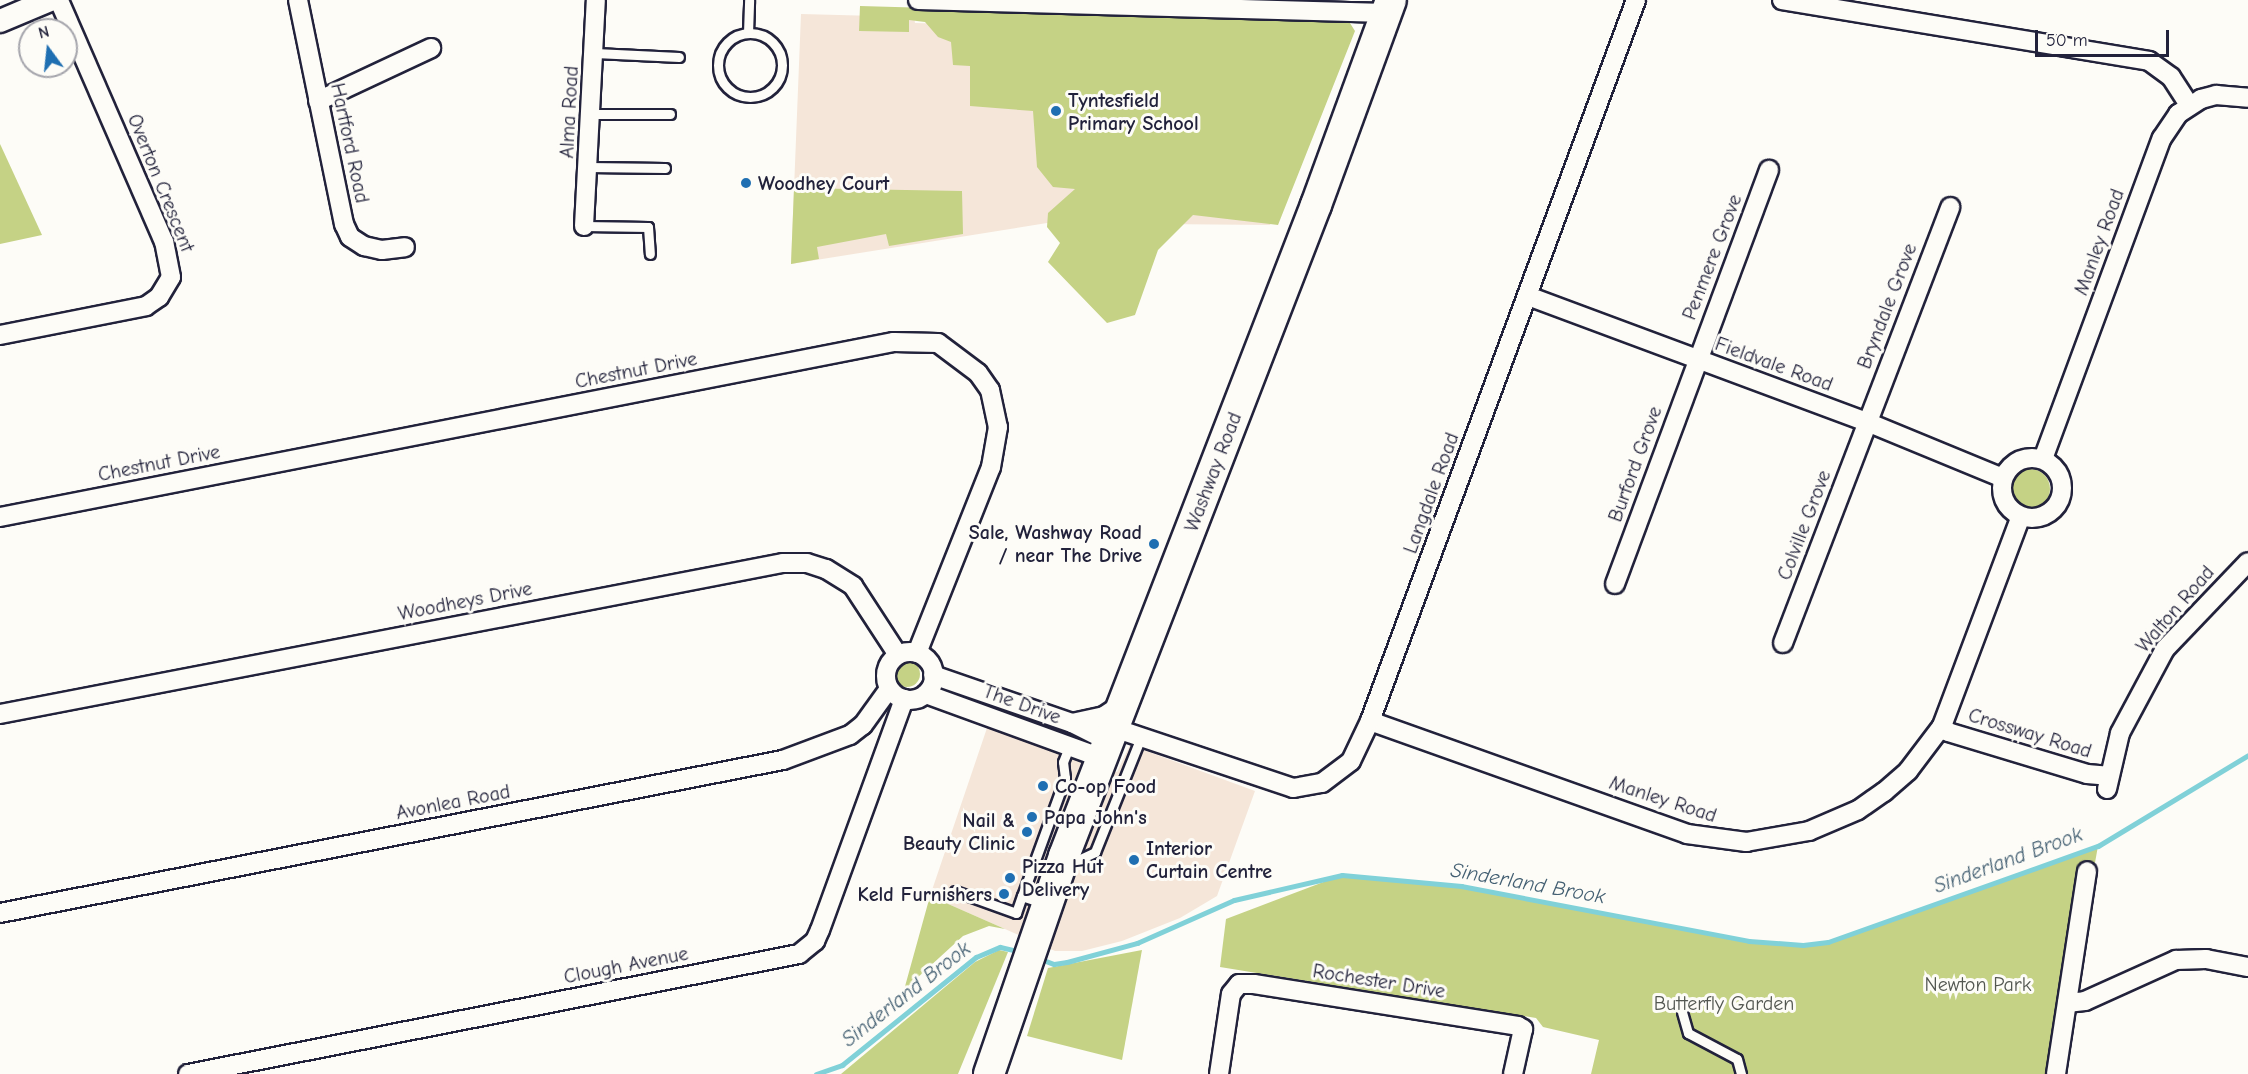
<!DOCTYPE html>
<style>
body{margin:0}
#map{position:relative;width:2248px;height:1074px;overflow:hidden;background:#fdfcf7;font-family:"Comic Neue",sans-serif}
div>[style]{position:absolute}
.built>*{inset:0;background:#f5e6d9}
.green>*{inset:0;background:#c5d285}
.round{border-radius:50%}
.stream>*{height:5px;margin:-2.5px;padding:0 2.5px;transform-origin:2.5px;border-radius:2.5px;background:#80d1d8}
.roads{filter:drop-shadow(2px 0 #22223b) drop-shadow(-2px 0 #22223b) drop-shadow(0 2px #22223b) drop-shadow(0 -2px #22223b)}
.service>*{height:9px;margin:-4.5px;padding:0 4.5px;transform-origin:4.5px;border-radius:4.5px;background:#fdfcf7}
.service>.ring{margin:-4.5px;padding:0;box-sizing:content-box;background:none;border:9px solid #fdfcf7;border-radius:50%}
.minor>*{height:18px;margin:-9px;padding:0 9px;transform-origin:9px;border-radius:9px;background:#fdfcf7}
.minor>.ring{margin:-9px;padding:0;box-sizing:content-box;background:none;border:18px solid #fdfcf7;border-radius:50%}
.tertiary>*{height:22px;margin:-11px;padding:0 11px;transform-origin:11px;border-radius:11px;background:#fdfcf7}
.trunk>*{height:30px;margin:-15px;padding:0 15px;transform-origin:15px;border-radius:15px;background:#fdfcf7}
.dots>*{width:16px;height:16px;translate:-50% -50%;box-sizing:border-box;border:3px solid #fdfcf7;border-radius:50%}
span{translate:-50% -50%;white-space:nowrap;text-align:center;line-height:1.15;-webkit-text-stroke:6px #fdfcf7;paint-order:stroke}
.poi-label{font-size:20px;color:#22223b;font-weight:700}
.left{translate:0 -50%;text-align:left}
.right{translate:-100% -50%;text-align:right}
.street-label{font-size:20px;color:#22223b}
.park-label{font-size:20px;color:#535751}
.water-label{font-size:21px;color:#435f72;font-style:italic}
.north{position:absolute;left:18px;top:18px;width:60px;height:60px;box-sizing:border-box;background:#fdfcf7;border:2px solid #a5a5ac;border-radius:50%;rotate:345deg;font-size:16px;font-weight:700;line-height:24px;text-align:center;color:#22223b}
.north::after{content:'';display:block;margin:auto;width:21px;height:27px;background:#1f6fb2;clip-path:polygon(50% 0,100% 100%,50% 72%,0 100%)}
.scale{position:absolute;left:2035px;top:30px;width:134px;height:27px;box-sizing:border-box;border:3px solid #22223b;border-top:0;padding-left:8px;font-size:18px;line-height:21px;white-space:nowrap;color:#22223b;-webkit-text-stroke:4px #fdfcf7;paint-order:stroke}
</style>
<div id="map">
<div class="built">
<div style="clip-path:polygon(801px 14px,914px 17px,915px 23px,1347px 34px,1270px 225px,1047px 223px,791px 264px)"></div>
<div style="clip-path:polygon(987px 728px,1117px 772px,1130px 745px,1255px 791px,1217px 896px,1180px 918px,1122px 941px,1082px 951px,1055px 951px,930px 896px)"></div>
</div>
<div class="green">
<div style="clip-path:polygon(860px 6px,1348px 20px,1355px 31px,1278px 225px,1193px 215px,1158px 250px,1135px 315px,1107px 323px,1048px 262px,1060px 243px,1047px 227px,1048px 213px,1075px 189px,1053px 187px,1037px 167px,1033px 111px,970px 106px,970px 66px,953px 65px,951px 42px,938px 37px,925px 22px,909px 20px,909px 32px,859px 31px)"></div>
<div style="clip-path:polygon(0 144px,1px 146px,42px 235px,0 244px)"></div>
<div style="clip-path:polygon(794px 188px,962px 191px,963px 234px,889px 246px,886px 234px,817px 247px,819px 259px,791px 264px)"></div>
<div class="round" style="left:2010px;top:469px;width:40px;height:40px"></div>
<div class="round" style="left:894px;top:661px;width:26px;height:26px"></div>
<div style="clip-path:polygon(2098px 846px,2057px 1074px,1591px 1074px,1599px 1040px,1543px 1027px,1536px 1018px,1220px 967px,1226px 919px,1342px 875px,1461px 886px,1749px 941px,1803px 945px,1828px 942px)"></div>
<div style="clip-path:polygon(930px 896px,1005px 929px,989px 926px,963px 936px,904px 990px)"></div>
<div style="clip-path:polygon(999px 950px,1008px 952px,958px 1074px,841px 1074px,975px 962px)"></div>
<div style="clip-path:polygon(1142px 950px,1122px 1060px,1027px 1036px,1048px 968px)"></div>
</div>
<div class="stream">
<div style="left:1038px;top:958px;width:17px;rotate:21deg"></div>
<div style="left:1054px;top:964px;width:13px;rotate:-9deg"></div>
<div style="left:1067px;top:962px;width:73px;rotate:-15.2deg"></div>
<div style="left:1137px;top:943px;width:106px;rotate:-23.9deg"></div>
<div style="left:1234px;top:900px;width:111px;rotate:-13deg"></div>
<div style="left:1342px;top:875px;width:120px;rotate:5.3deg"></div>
<div style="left:1461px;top:886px;width:293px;rotate:10.8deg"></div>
<div style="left:1749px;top:941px;width:54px;rotate:4.2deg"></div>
<div style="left:1803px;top:945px;width:25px;rotate:-7deg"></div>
<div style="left:1828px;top:942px;width:287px;rotate:-19.6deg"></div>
<div style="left:2098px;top:846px;width:175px;rotate:-31.2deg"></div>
<div style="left:816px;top:1074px;width:28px;rotate:-19deg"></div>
<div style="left:842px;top:1065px;width:172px;rotate:-38.9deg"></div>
<div style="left:976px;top:957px;width:26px;rotate:-23deg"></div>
<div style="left:1000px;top:947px;width:22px;rotate:13deg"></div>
</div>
<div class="roads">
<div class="service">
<div class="ring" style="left:718px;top:33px;width:55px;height:55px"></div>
<div style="left:748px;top:33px;width:33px;rotate:-88deg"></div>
<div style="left:595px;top:53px;width:84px;rotate:2.7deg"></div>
<div style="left:592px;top:114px;width:78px"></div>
<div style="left:588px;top:167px;width:77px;rotate:0.7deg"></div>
<div style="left:584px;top:226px;width:64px;rotate:0.9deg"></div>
<div style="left:648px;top:227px;width:27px;rotate:86deg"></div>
<div style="left:1067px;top:856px;width:12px;rotate:20deg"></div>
<div style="left:1078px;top:860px;width:19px;rotate:-25deg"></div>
<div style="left:1095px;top:852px;width:124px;rotate:-68.2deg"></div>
<div style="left:955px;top:891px;width:65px;rotate:19.8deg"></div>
<div style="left:1016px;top:913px;width:18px;rotate:-71deg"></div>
<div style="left:1043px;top:903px;width:22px;rotate:-162deg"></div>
<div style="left:1022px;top:896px;width:126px;rotate:-70deg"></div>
<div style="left:1065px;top:778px;width:16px;rotate:-97deg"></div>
<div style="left:1063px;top:762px;width:18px;rotate:-68deg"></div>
<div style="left:1682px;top:1012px;width:22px;rotate:74deg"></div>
<div style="left:1688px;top:1033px;width:55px;rotate:28deg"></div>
<div style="left:1737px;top:1059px;width:16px;rotate:75deg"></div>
</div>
<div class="minor">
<div style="left:298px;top:0;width:229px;rotate:78.4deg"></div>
<div style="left:344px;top:224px;width:14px;rotate:65deg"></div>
<div style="left:350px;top:237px;width:17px;rotate:33deg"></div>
<div style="left:364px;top:246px;width:18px;rotate:13deg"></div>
<div style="left:382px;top:250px;width:23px;rotate:-7deg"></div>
<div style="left:918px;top:0;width:468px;rotate:1.6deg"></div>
<div style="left:1782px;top:0;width:372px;rotate:9.4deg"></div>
<div style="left:2149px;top:61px;width:27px;rotate:36deg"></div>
<div style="left:2171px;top:77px;width:33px;rotate:57deg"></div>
<div style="left:318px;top:101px;width:125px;rotate:-25.1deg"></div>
<div style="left:584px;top:226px;width:226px;rotate:-87deg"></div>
<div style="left:1528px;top:296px;width:362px;rotate:20.4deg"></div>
<div style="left:1867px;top:422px;width:147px;rotate:22.4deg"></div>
<div style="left:0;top:335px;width:149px;rotate:-11.2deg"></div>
<div style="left:146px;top:306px;width:16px;rotate:-35deg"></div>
<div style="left:159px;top:297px;width:23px;rotate:-59deg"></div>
<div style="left:171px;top:277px;width:36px;rotate:-101deg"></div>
<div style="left:164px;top:242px;width:264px;rotate:-113.5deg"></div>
<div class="ring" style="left:2002px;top:458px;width:42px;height:42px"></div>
<div style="left:2043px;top:459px;width:342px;rotate:-69.7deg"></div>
<div style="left:2162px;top:138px;width:29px;rotate:-56deg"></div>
<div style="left:2178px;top:114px;width:27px;rotate:-33deg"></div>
<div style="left:2201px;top:99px;width:16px;rotate:-15deg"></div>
<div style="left:2216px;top:95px;width:32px;rotate:5deg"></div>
<div style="left:0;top:517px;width:911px;rotate:-11.08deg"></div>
<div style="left:894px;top:342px;width:44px;rotate:1.3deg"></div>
<div style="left:938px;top:343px;width:50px;rotate:36.9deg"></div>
<div style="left:978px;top:373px;width:21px;rotate:55deg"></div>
<div style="left:990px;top:390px;width:38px;rotate:78deg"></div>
<div style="left:998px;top:427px;width:41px;rotate:99.9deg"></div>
<div style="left:991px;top:467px;width:200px;rotate:111.7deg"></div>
<div style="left:1615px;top:584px;width:442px;rotate:-69.6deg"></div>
<div style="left:1783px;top:643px;width:467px;rotate:-69deg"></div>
<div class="ring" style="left:886px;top:652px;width:30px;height:30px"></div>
<div style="left:933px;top:675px;width:147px;rotate:19.1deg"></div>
<div style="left:1072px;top:723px;width:40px;rotate:26.6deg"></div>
<div style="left:926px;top:694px;width:187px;rotate:20deg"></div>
<div style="left:0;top:714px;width:797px;rotate:-10.92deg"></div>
<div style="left:783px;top:563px;width:24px"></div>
<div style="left:807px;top:563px;width:20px;rotate:18deg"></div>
<div style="left:826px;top:569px;width:32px;rotate:32deg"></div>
<div style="left:853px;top:586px;width:82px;rotate:56.9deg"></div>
<div style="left:1370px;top:721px;width:337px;rotate:19.6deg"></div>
<div style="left:1687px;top:834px;width:60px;rotate:7.7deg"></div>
<div style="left:1746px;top:842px;width:64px;rotate:-9.9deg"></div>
<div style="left:1809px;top:831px;width:53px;rotate:-23.2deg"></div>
<div style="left:1858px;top:810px;width:32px;rotate:-35deg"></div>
<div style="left:1884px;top:792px;width:32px;rotate:-41deg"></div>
<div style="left:1908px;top:771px;width:56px;rotate:-52.9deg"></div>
<div style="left:1942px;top:726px;width:224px;rotate:-69.4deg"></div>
<div style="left:1072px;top:723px;width:33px;rotate:-12deg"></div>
<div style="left:1104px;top:716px;width:23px;rotate:-34deg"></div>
<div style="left:1942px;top:726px;width:8px;rotate:45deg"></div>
<div style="left:1948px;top:732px;width:145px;rotate:16.8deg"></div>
<div style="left:2087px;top:774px;width:21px;rotate:5deg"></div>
<div style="left:1114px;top:728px;width:189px;rotate:18.5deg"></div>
<div style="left:1293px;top:788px;width:29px;rotate:-10deg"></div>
<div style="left:1322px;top:783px;width:36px;rotate:-37deg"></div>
<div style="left:1351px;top:761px;width:44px;rotate:-64.6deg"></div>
<div style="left:1370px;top:721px;width:769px;rotate:-69.75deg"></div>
<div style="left:2107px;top:789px;width:57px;rotate:-76.9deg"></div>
<div style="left:2120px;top:733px;width:95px;rotate:-61.8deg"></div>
<div style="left:2165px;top:649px;width:120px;rotate:-46.3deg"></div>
<div style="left:0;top:913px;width:798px;rotate:-11.06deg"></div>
<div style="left:783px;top:760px;width:72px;rotate:-20.5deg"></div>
<div style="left:850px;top:735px;width:16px;rotate:-38deg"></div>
<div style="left:863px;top:725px;width:44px;rotate:-54.2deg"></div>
<div style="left:2067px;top:1003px;width:18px;rotate:-6deg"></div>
<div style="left:2085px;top:1001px;width:100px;rotate:-24.3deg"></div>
<div style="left:2176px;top:960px;width:30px;rotate:-2deg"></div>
<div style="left:2206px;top:959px;width:43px;rotate:10.8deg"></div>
<div style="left:188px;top:1074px;width:623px;rotate:-11.11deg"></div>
<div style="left:799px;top:954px;width:21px;rotate:-39deg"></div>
<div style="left:815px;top:941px;width:12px;rotate:-66deg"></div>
<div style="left:820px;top:930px;width:246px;rotate:-70deg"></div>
<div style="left:1219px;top:1074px;width:81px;rotate:-81.5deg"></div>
<div style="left:1231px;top:994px;width:13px;rotate:-51deg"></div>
<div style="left:1239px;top:984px;width:15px"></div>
<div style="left:1254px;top:984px;width:267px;rotate:9deg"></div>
<div style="left:1518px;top:1026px;width:6px;rotate:31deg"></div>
<div style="left:1523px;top:1029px;width:46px;rotate:102.5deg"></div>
<div style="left:2056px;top:1074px;width:205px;rotate:-81.3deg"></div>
</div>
<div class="tertiary">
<div style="left:0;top:21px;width:54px;rotate:-22.8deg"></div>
</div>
<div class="trunk">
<div style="left:989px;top:1074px;width:231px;rotate:-71deg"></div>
<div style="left:1064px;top:856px;width:698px;rotate:-68.84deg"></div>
<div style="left:1316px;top:205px;width:218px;rotate:-69.9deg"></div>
</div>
</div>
<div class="dots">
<div style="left:1056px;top:111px;background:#1f6fb2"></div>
<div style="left:746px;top:183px;background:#1f6fb2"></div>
<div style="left:1154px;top:544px;background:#1f6fb2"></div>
<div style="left:1043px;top:786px;background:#1f6fb2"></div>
<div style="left:1032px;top:817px;background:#1f6fb2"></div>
<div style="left:1027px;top:832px;background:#1f6fb2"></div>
<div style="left:1134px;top:860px;background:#1f6fb2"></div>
<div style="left:1010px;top:878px;background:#1f6fb2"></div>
<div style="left:1004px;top:894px;background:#1f6fb2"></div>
</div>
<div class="poi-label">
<span class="left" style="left:1068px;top:112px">Tyntesfield<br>Primary School</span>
<span class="left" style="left:758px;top:183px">Woodhey Court</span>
<span class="right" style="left:1142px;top:544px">Sale, Washway Road<br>/ near The Drive</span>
<span class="left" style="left:1055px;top:786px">Co-op Food</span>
<span class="left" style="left:1044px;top:817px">Papa John's</span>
<span class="right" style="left:1015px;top:832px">Nail &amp;<br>Beauty Clinic</span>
<span class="left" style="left:1146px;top:860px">Interior<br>Curtain Centre</span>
<span class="left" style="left:1022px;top:878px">Pizza Hut<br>Delivery</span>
<span class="right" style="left:992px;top:894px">Keld Furnishers</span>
</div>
<div class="street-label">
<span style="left:569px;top:112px;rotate:-87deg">Alma Road</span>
<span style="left:350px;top:143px;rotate:78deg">Hartford Road</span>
<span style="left:161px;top:183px;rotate:68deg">Overton Crescent</span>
<span style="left:2099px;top:242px;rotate:-70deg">Manley Road</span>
<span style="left:1712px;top:257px;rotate:-69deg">Penmere Grove</span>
<span style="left:1887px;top:306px;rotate:-69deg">Bryndale Grove</span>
<span style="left:1774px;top:364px;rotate:20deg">Fieldvale Road</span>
<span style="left:636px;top:370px;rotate:-11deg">Chestnut Drive</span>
<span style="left:159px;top:463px;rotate:-11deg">Chestnut Drive</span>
<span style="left:1635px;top:464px;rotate:-70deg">Burford Grove</span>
<span style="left:1213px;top:472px;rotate:-69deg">Washway Road</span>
<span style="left:1431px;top:493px;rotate:-70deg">Langdale Road</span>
<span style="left:1804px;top:525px;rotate:-69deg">Colville Grove</span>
<span style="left:465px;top:601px;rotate:-11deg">Woodheys Drive</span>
<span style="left:2175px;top:609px;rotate:-49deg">Walton Road</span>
<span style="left:1022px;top:704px;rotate:20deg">The Drive</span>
<span style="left:2030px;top:733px;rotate:17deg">Crossway Road</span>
<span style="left:1663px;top:799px;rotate:18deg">Manley Road</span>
<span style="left:453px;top:802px;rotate:-11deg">Avonlea Road</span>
<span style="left:626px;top:965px;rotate:-11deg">Clough Avenue</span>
<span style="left:1379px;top:981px;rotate:9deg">Rochester Drive</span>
</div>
<div class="park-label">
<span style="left:1978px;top:984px">Newton Park</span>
<span style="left:1724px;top:1003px">Butterfly Garden</span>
</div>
<div class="water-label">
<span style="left:2008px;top:860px;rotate:-20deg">Sinderland Brook</span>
<span style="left:1528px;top:883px;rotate:10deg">Sinderland Brook</span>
<span style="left:906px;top:994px;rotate:-38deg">Sinderland Brook</span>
</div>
<div class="north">N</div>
<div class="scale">50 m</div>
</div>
